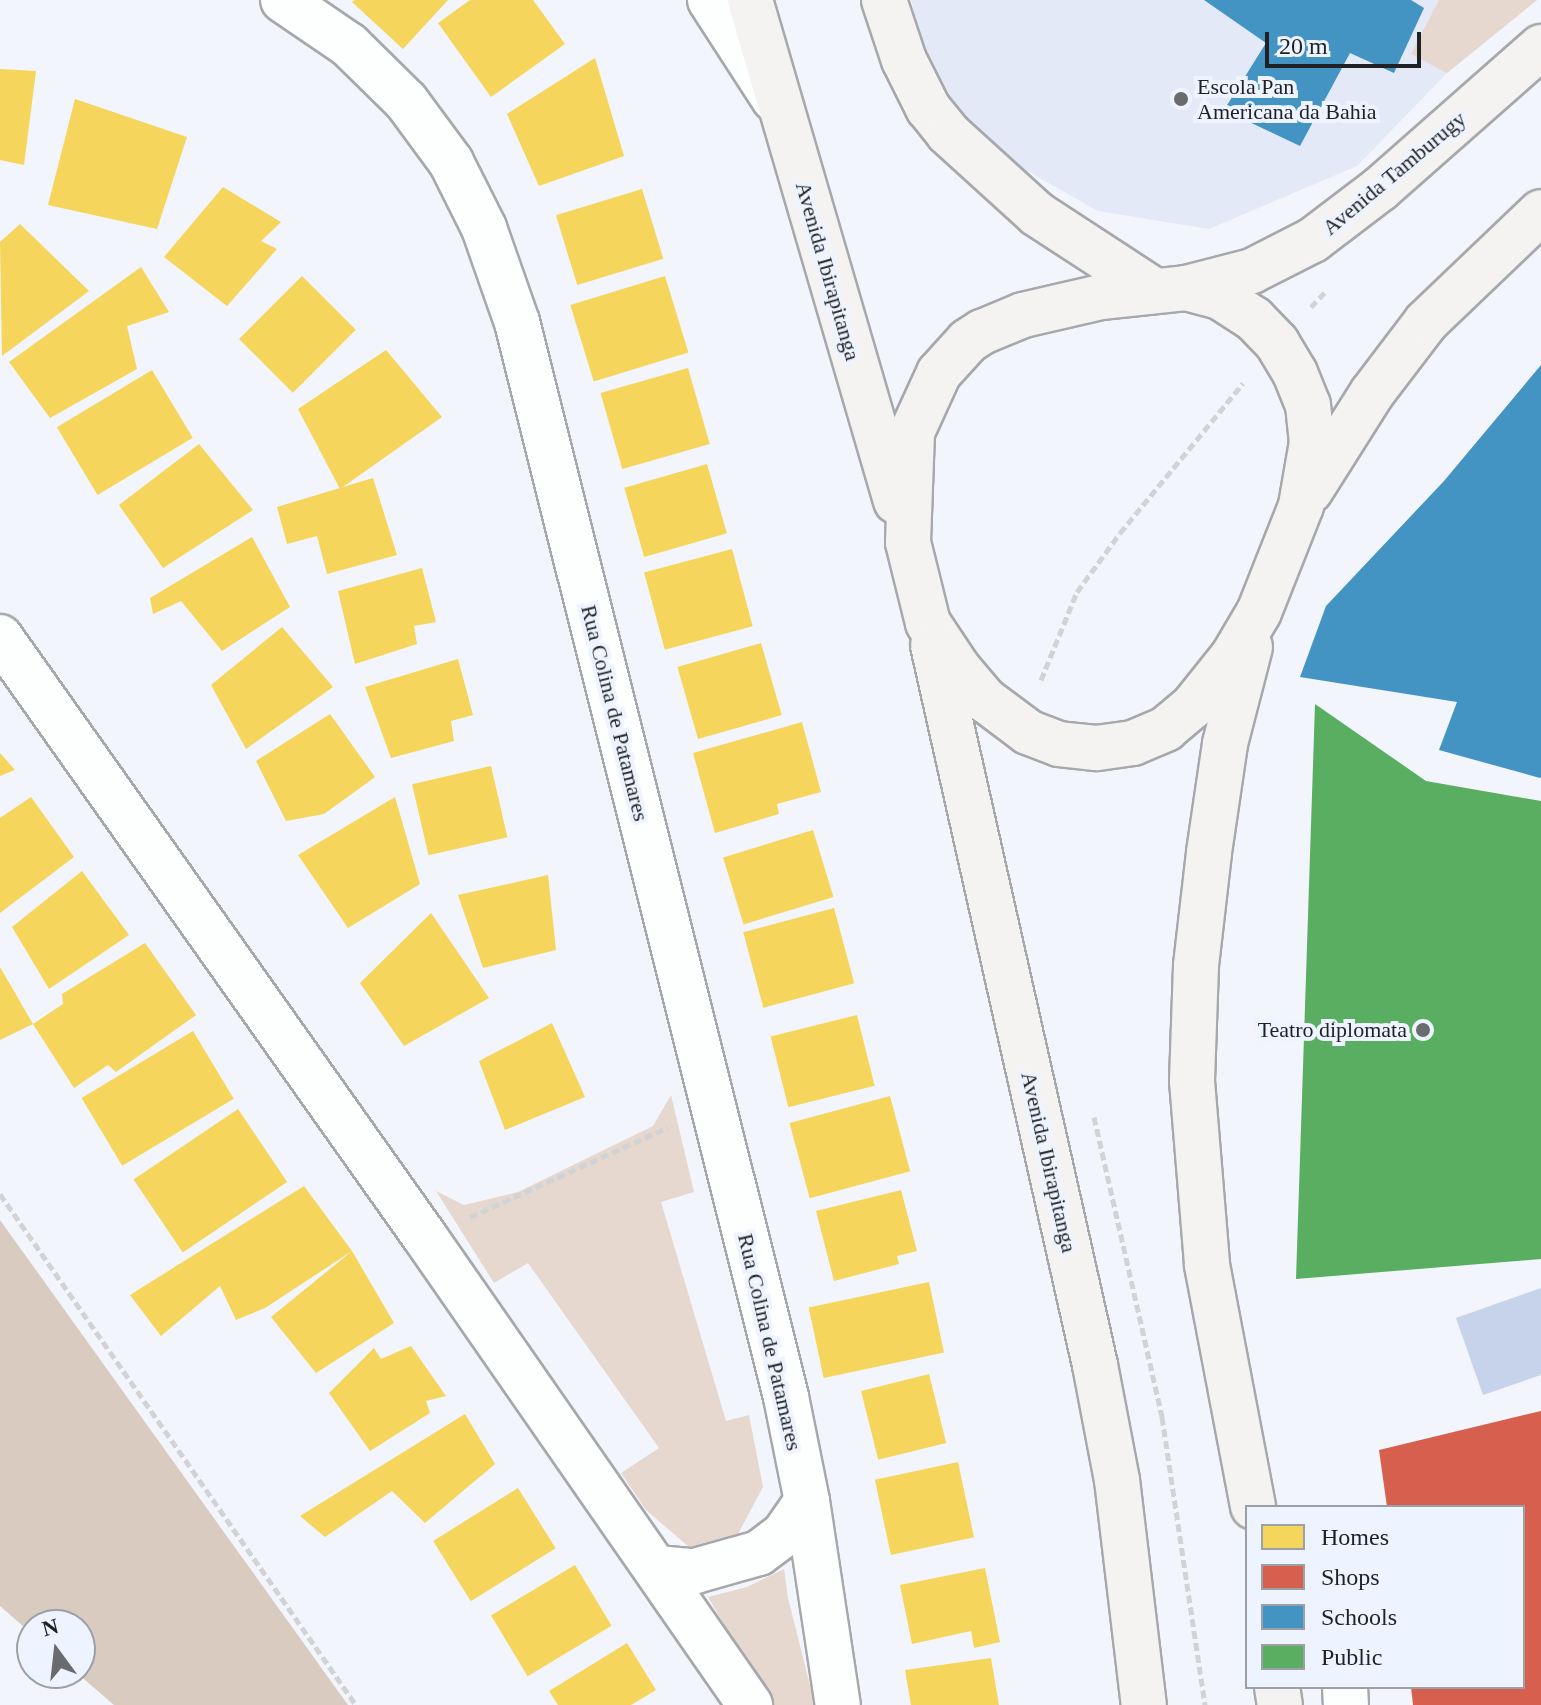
<!DOCTYPE html>
<style>
body{margin:0}
#map{position:relative;width:1541px;height:1705px;overflow:hidden;background:#f2f5fb;font-family:"Times New Roman",serif}
div>[style]{position:absolute}
.built>*{inset:0;background:#e3e9f6}
.green>*{inset:0;background:#e6d8cf}
.forest>*{inset:0;background:#dacbc1}
.water>*{inset:0;background:#c7d3ea}
.homes>*{inset:0;background:#f6d55c;transform-origin:0 0}
.shops>*{inset:0;background:#d6604d}
.schools>*{inset:0;background:#4393c3}
.public>*{inset:0;background:#5aae61}
.path>*{height:5px;margin-top:-2.5px;transform-origin:0;background:repeating-linear-gradient(90deg,#d2d3d5 0 8px,transparent 0 12px)}
.roads{filter:drop-shadow(2px 0 #a6a8ac) drop-shadow(-2px 0 #a6a8ac) drop-shadow(0 2px #a6a8ac) drop-shadow(0 -2px #a6a8ac)}
.minor>*{height:44px;margin:-22px;padding:0 22px;transform-origin:22px;border-radius:22px;background:#fdfefe}
.major>*{height:44px;margin:-22px;padding:0 22px;transform-origin:22px;border-radius:22px;background:#f5f3f2}
.dots>*{width:22px;height:22px;translate:-50% -50%;box-sizing:border-box;border:4px solid #eef4ff;border-radius:50%}
span{translate:-50% -50%;white-space:nowrap;text-align:center;line-height:1.15;-webkit-text-stroke:8px #eef4ff;paint-order:stroke}
.poi-label{font-size:22px;color:#1f2124}
.left{translate:0 -50%;text-align:left}
.right{translate:-100% -50%;text-align:right}
.street-label{font-size:22px;color:#1f2124}
.legend{position:absolute;left:1245px;top:1505px;width:280px;height:184px;box-sizing:border-box;background:#eef4ff;border:2px solid #9ba0a7;margin:0;padding:10px 14px;list-style:none;font-size:24px;color:#1f2124}
.legend li{display:flex;align-items:center;gap:16px;height:40px}
.legend b{width:40px;border:2px solid #9ba0a7}
.north{position:absolute;left:16px;top:1609px;width:80px;height:80px;box-sizing:border-box;background:#eef4ff;border:2px solid #9ba0a7;border-radius:50%;rotate:345deg;font-size:22px;font-weight:700;line-height:32px;text-align:center;color:#1f2124}
.north::after{content:'';display:block;margin:auto;width:28px;height:36px;background:#696b6f;clip-path:polygon(50% 0,100% 100%,50% 72%,0 100%)}
.scale{position:absolute;left:1265px;top:32px;width:156px;height:36px;box-sizing:border-box;border:4px solid #1f2124;border-top:0;padding-left:10px;font-size:24px;line-height:28px;white-space:nowrap;color:#1f2124;-webkit-text-stroke:6px #eef4ff;paint-order:stroke}
</style>
<div id="map">
<div class="built">
<div style="clip-path:polygon(911px 0,1537px 0,1447px 73px,1357px 166px,1209px 229px,1098px 211px,946px 125px)"></div>
</div>
<div class="green">
<div style="clip-path:polygon(1439px 0,1537px 0,1447px 73px,1411px 54px)"></div>
<div style="clip-path:polygon(671px 1095px,694px 1192px,661px 1202px,726px 1421px,749px 1415px,763px 1487px,738px 1534px,689px 1547px,646px 1510px,621px 1473px,659px 1448px,528px 1263px,494px 1283px,436px 1191px,464px 1205px,518px 1192px,653px 1126px)"></div>
<div style="clip-path:polygon(784px 1569px,788px 1598px,815px 1705px,771px 1705px,708px 1597px,747px 1587px)"></div>
</div>
<div class="forest">
<div style="clip-path:polygon(0 1221px,0 1220px,348px 1705px,114px 1705px,77px 1673px,80px 1673px,80px 1625px,32px 1625px,32px 1634px,0 1606px)"></div>
</div>
<div class="water">
<div style="clip-path:polygon(1541px 1288px,1541px 1375px,1483px 1395px,1456px 1318px)"></div>
</div>
<div class="homes">
<div style="clip-path:polygon(355px 0,448px 0,403px 49px,352px 2px)"></div>
<div style="clip-path:polygon(470px 0,533px 0,565px 44px,491px 97px,438px 23px)"></div>
<div style="clip-path:polygon(595px 58px,624px 156px,539px 186px,507px 114px)"></div>
<div style="clip-path:polygon(0 69px,36px 71px,24px 165px,0 160px)"></div>
<div style="clip-path:polygon(75px 99px,187px 137px,157px 229px,48px 205px)"></div>
<div style="clip-path:polygon(223px 187px,281px 222px,261px 241px,277px 249px,227px 306px,164px 257px)"></div>
<div style="left:642px;top:189px;width:73px;height:90px;rotate:73deg"></div>
<div style="clip-path:polygon(20px 224px,89px 291px,2px 356px,0 242px)"></div>
<div style="clip-path:polygon(141px 267px,169px 312px,127px 326px,137px 369px,50px 418px,9px 362px)"></div>
<div style="left:302px;top:276px;width:76px;height:89px;rotate:45deg"></div>
<div style="left:665px;top:276px;width:80px;height:99px;rotate:73deg"></div>
<div style="clip-path:polygon(386px 350px,442px 417px,340px 489px,298px 409px)"></div>
<div style="left:688px;top:368px;width:79px;height:91px;rotate:74deg"></div>
<div style="left:152px;top:370px;width:79px;height:111px;rotate:59deg"></div>
<div style="clip-path:polygon(199px 444px,253px 510px,163px 568px,119px 505px)"></div>
<div style="left:707px;top:464px;width:72px;height:86px;rotate:74deg"></div>
<div style="clip-path:polygon(373px 478px,397px 555px,327px 574px,317px 536px,287px 544px,277px 507px)"></div>
<div style="clip-path:polygon(252px 537px,290px 607px,222px 651px,181px 601px,153px 614px,150px 598px)"></div>
<div style="left:732px;top:549px;width:80px;height:91px;rotate:75deg"></div>
<div style="clip-path:polygon(422px 568px,436px 622px,414px 626px,417px 644px,355px 664px,338px 591px)"></div>
<div style="clip-path:polygon(282px 627px,333px 687px,246px 749px,211px 685px)"></div>
<div style="left:761px;top:643px;width:75px;height:87px;rotate:74deg"></div>
<div style="clip-path:polygon(458px 659px,473px 715px,451px 721px,454px 741px,391px 758px,365px 687px)"></div>
<div style="clip-path:polygon(330px 714px,375px 777px,324px 814px,286px 821px,256px 761px)"></div>
<div style="clip-path:polygon(802px 722px,821px 792px,777px 804px,779px 814px,715px 833px,693px 753px)"></div>
<div style="clip-path:polygon(0 753px,15px 770px,0 776px)"></div>
<div style="left:491px;top:766px;width:73px;height:81px;rotate:77deg"></div>
<div style="clip-path:polygon(31px 797px,74px 857px,0 913px,0 818px)"></div>
<div style="clip-path:polygon(395px 797px,420px 884px,348px 928px,298px 855px)"></div>
<div style="left:813px;top:830px;width:70px;height:94px;rotate:73deg"></div>
<div style="clip-path:polygon(82px 871px,129px 935px,49px 989px,12px 927px)"></div>
<div style="clip-path:polygon(548px 875px,556px 950px,483px 968px,458px 895px)"></div>
<div style="left:834px;top:908px;width:78px;height:94px;rotate:75deg"></div>
<div style="clip-path:polygon(431px 913px,489px 998px,404px 1046px,360px 983px)"></div>
<div style="clip-path:polygon(145px 943px,196px 1015px,116px 1072px,108px 1065px,74px 1088px,33px 1024px,63px 1004px,62px 994px)"></div>
<div style="clip-path:polygon(0 967px,33px 1024px,0 1040px)"></div>
<div style="left:857px;top:1015px;width:73px;height:89px;rotate:76deg"></div>
<div style="clip-path:polygon(552px 1023px,585px 1097px,505px 1130px,479px 1061px)"></div>
<div style="left:193px;top:1031px;width:79px;height:130px;rotate:59deg"></div>
<div style="left:890px;top:1096px;width:78px;height:104px;rotate:75deg"></div>
<div style="left:238px;top:1109px;width:88px;height:126px;rotate:56deg"></div>
<div style="clip-path:polygon(304px 1186px,352px 1251px,265px 1308px,236px 1320px,220px 1286px,161px 1336px,130px 1295px)"></div>
<div style="clip-path:polygon(901px 1190px,917px 1251px,897px 1256px,899px 1264px,834px 1281px,816px 1211px)"></div>
<div style="clip-path:polygon(352px 1251px,394px 1323px,316px 1373px,271px 1317px)"></div>
<div style="left:929px;top:1282px;width:72px;height:123px;rotate:78deg"></div>
<div style="clip-path:polygon(411px 1346px,446px 1396px,426px 1401px,430px 1413px,370px 1451px,329px 1393px,374px 1348px,381px 1359px)"></div>
<div style="left:929px;top:1374px;width:71px;height:70px;rotate:76deg"></div>
<div style="clip-path:polygon(465px 1414px,495px 1464px,425px 1523px,392px 1491px,325px 1537px,300px 1516px)"></div>
<div style="left:958px;top:1462px;width:77px;height:85px;rotate:78deg"></div>
<div style="left:518px;top:1488px;width:71px;height:100px;rotate:58deg"></div>
<div style="left:575px;top:1565px;width:71px;height:98px;rotate:59deg"></div>
<div style="clip-path:polygon(985px 1568px,1000px 1642px,974px 1648px,971px 1631px,912px 1644px,900px 1585px)"></div>
<div style="clip-path:polygon(627px 1643px,656px 1690px,631px 1705px,558px 1705px,549px 1691px)"></div>
<div style="clip-path:polygon(991px 1658px,999px 1705px,911px 1705px,905px 1670px)"></div>
</div>
<div class="shops">
<div style="clip-path:polygon(1541px 1411px,1541px 1705px,1413px 1705px,1411px 1687px,1523px 1687px,1523px 1507px,1387px 1507px,1379px 1450px)"></div>
</div>
<div class="schools">
<div style="clip-path:polygon(1204px 0,1411px 0,1424px 8px,1394px 73px,1350px 53px,1300px 146px,1224px 110px,1266px 43px)"></div>
<div style="clip-path:polygon(1541px 365px,1541px 777px,1540px 778px,1439px 750px,1457px 702px,1300px 677px,1326px 606px,1444px 481px)"></div>
</div>
<div class="public">
<div style="clip-path:polygon(1315px 704px,1426px 781px,1541px 801px,1541px 1259px,1296px 1279px)"></div>
</div>
<div class="path">
<div style="left:1311px;top:307px;width:22px;rotate:-47deg"></div>
<div style="left:1041px;top:680px;width:95px;rotate:-67.8deg"></div>
<div style="left:1077px;top:592px;width:73px;rotate:-53.9deg"></div>
<div style="left:1120px;top:533px;width:194px;rotate:-50.6deg"></div>
<div style="left:1094px;top:1117px;width:308px;rotate:77.2deg"></div>
<div style="left:1162px;top:1417px;width:291px;rotate:81.5deg"></div>
<div style="left:0;top:1194px;width:623px;rotate:55.14deg"></div>
<div style="left:470px;top:1217px;width:217px;rotate:-24.4deg"></div>
</div>
<div class="roads">
<div class="minor">
<div style="left:283px;top:0;width:80px;rotate:34.3deg"></div>
<div style="left:349px;top:45px;width:80px;rotate:44.5deg"></div>
<div style="left:406px;top:101px;width:76px;rotate:53.6deg"></div>
<div style="left:451px;top:162px;width:74px;rotate:63.4deg"></div>
<div style="left:484px;top:228px;width:100px;rotate:70.7deg"></div>
<div style="left:517px;top:322px;width:1108px;rotate:75.95deg"></div>
<div style="left:786px;top:1397px;width:106px;rotate:78.6deg"></div>
<div style="left:807px;top:1501px;width:206px;rotate:81.4deg"></div>
<div style="left:710px;top:0;width:118px;rotate:57.1deg"></div>
<div style="left:0;top:637px;width:735px;rotate:54.69deg"></div>
<div style="left:425px;top:1237px;width:570px;rotate:55.22deg"></div>
<div style="left:657px;top:1568px;width:38px;rotate:5deg"></div>
<div style="left:695px;top:1571px;width:66px;rotate:-15.7deg"></div>
<div style="left:759px;top:1553px;width:31px;rotate:-37deg"></div>
<div style="left:784px;top:1534px;width:40px;rotate:-55.1deg"></div>
<div style="left:1345px;top:1687px;width:18px;rotate:87deg"></div>
</div>
<div class="major">
<div style="left:750px;top:0;width:522px;rotate:73.75deg"></div>
<div style="left:884px;top:0;width:63px;rotate:71.6deg"></div>
<div style="left:904px;top:60px;width:54px;rotate:63.4deg"></div>
<div style="left:928px;top:108px;width:32px;rotate:51deg"></div>
<div style="left:948px;top:133px;width:120px;rotate:42.3deg"></div>
<div style="left:1037px;top:214px;width:137px;rotate:33.1deg"></div>
<div style="left:1186px;top:288px;width:35px;rotate:15deg"></div>
<div style="left:1220px;top:297px;width:40px;rotate:32.9deg"></div>
<div style="left:1254px;top:319px;width:33px;rotate:46deg"></div>
<div style="left:1277px;top:343px;width:35px;rotate:59deg"></div>
<div style="left:1295px;top:373px;width:35px;rotate:68deg"></div>
<div style="left:1308px;top:405px;width:37px;rotate:84deg"></div>
<div style="left:1312px;top:442px;width:65px;rotate:99.8deg"></div>
<div style="left:1301px;top:506px;width:114px;rotate:111.6deg"></div>
<div style="left:1259px;top:612px;width:51px;rotate:120.6deg"></div>
<div style="left:1233px;top:656px;width:64px;rotate:128.7deg"></div>
<div style="left:1193px;top:706px;width:35px;rotate:140deg"></div>
<div style="left:1166px;top:729px;width:36px;rotate:157deg"></div>
<div style="left:1133px;top:743px;width:37px;rotate:172deg"></div>
<div style="left:1096px;top:748px;width:37px;rotate:-174deg"></div>
<div style="left:1059px;top:744px;width:33px;rotate:-159deg"></div>
<div style="left:1028px;top:732px;width:54px;rotate:-143.3deg"></div>
<div style="left:985px;top:700px;width:42px;rotate:-130.2deg"></div>
<div style="left:958px;top:668px;width:54px;rotate:-123.7deg"></div>
<div style="left:928px;top:623px;width:83px;rotate:-103.9deg"></div>
<div style="left:908px;top:542px;width:110px;rotate:-87.9deg"></div>
<div style="left:912px;top:432px;width:65px;rotate:-65.4deg"></div>
<div style="left:939px;top:373px;width:43px;rotate:-47.8deg"></div>
<div style="left:968px;top:341px;width:17px;rotate:-33deg"></div>
<div style="left:982px;top:332px;width:44px;rotate:-22.5deg"></div>
<div style="left:1023px;top:315px;width:80px;rotate:-13deg"></div>
<div style="left:1101px;top:297px;width:85px;rotate:-6deg"></div>
<div style="left:1186px;top:288px;width:68px;rotate:-14.4deg"></div>
<div style="left:1252px;top:271px;width:68px;rotate:-26.9deg"></div>
<div style="left:1313px;top:240px;width:84px;rotate:-37.3deg"></div>
<div style="left:1380px;top:189px;width:215px;rotate:-41.4deg"></div>
<div style="left:1310px;top:491px;width:116px;rotate:-57.7deg"></div>
<div style="left:1372px;top:393px;width:89px;rotate:-52.7deg"></div>
<div style="left:1426px;top:322px;width:159px;rotate:-43.7deg"></div>
<div style="left:933px;top:645px;width:738px;rotate:77.32deg"></div>
<div style="left:1095px;top:1365px;width:117px;rotate:79.2deg"></div>
<div style="left:1117px;top:1480px;width:227px;rotate:83.2deg"></div>
<div style="left:1250px;top:647px;width:100px;rotate:104.5deg"></div>
<div style="left:1225px;top:744px;width:110px;rotate:98.4deg"></div>
<div style="left:1209px;top:853px;width:114px;rotate:96.6deg"></div>
<div style="left:1196px;top:966px;width:115px;rotate:92deg"></div>
<div style="left:1192px;top:1081px;width:185px;rotate:85.3deg"></div>
<div style="left:1207px;top:1265px;width:246px;rotate:79.2deg"></div>
<div style="left:1277px;top:1687px;width:18px;rotate:81deg"></div>
</div>
</div>
<div class="dots">
<div style="left:1181px;top:99px;background:#696b6f"></div>
<div style="left:1423px;top:1030px;background:#696b6f"></div>
</div>
<div class="poi-label">
<span class="left" style="left:1197px;top:99px">Escola Pan<br>Americana da Bahia</span>
<span class="right" style="left:1407px;top:1030px">Teatro diplomata</span>
</div>
<div class="street-label">
<span style="left:1394px;top:173px;rotate:-40deg">Avenida Tamburugy</span>
<span style="left:828px;top:271px;rotate:74deg">Avenida Ibirapitanga</span>
<span style="left:615px;top:713px;rotate:76deg">Rua Colina de Patamares</span>
<span style="left:1049px;top:1162px;rotate:77deg">Avenida Ibirapitanga</span>
<span style="left:770px;top:1342px;rotate:77deg">Rua Colina de Patamares</span>
</div>
<ul class="legend">
<li><b style="height:22px;background:#f6d55c"></b>Homes</li>
<li><b style="height:22px;background:#d6604d"></b>Shops</li>
<li><b style="height:22px;background:#4393c3"></b>Schools</li>
<li><b style="height:22px;background:#5aae61"></b>Public</li>
</ul>
<div class="north">N</div>
<div class="scale">20 m</div>
</div>
